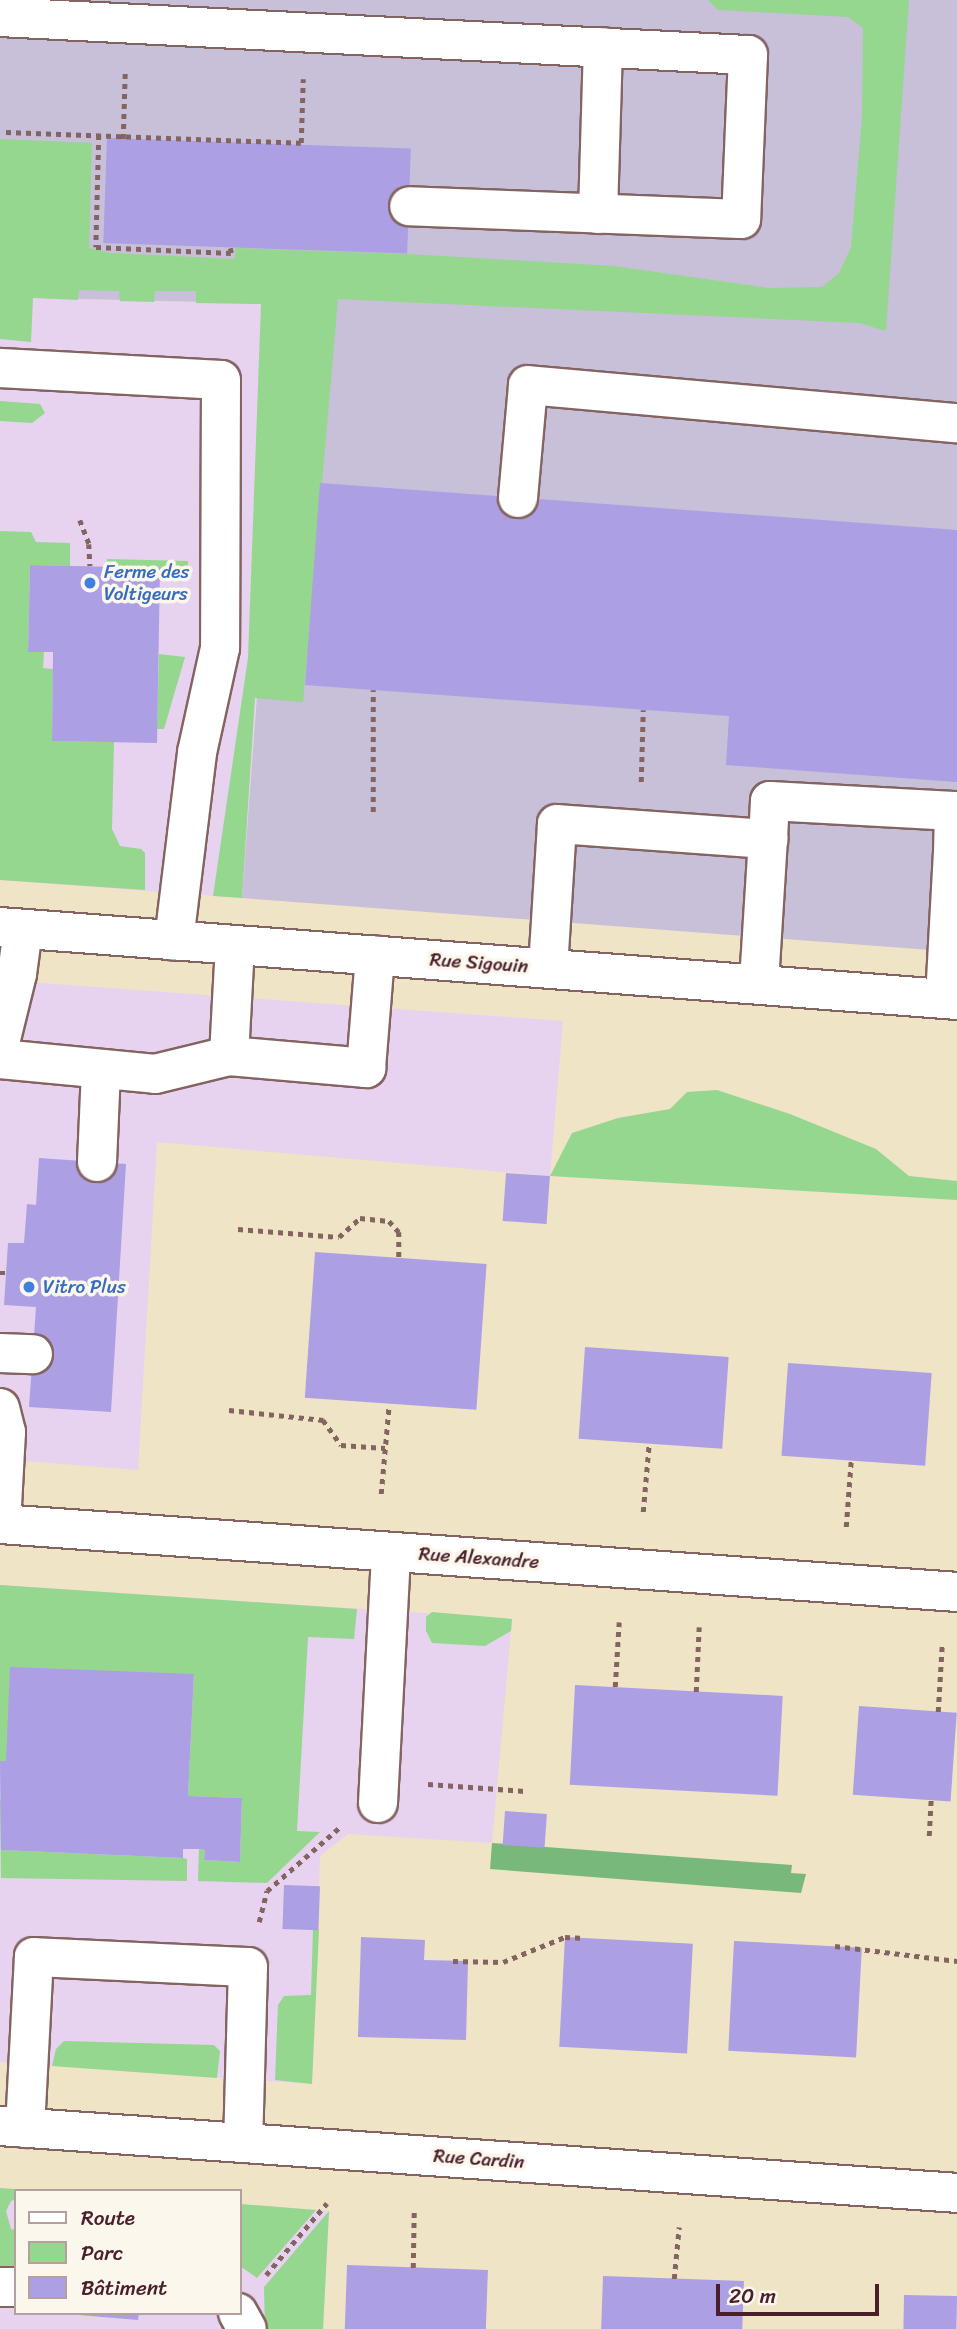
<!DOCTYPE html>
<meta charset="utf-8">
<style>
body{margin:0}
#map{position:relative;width:957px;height:2329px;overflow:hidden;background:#efe4c6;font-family:Sriracha,sans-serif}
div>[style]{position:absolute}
.built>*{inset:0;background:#e7d2ef}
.industrial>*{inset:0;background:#c8bfd8}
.green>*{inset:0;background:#95d78f}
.forest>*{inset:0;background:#78b87a}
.building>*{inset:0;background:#ac9fe4;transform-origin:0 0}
.path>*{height:4.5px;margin-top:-2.25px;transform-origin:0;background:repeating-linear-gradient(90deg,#846461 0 5px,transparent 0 10px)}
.roads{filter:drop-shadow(2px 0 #846461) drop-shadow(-2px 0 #846461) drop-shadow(0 2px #846461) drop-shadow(0 -2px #846461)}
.minor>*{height:38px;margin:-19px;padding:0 19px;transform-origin:19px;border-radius:19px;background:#fff}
.dots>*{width:19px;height:19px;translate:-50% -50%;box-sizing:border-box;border:4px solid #fbf7ec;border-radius:50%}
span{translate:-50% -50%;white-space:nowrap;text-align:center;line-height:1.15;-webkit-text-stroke:7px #fbf7ec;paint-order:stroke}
.shop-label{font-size:19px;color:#366cbe}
.left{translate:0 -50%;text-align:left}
.street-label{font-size:19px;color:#4a1f2b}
.legend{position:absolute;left:14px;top:2189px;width:228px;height:126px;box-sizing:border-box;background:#fbf7ec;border:2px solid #b4a19f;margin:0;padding:9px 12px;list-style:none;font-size:21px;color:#4a1f2b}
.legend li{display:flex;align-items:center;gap:14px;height:35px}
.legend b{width:35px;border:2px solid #b4a19f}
.scale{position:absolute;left:716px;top:2284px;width:163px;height:32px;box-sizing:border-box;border:4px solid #4a1f2b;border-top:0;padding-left:9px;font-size:21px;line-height:24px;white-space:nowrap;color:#4a1f2b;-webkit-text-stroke:5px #fbf7ec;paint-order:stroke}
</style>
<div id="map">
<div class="built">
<div style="clip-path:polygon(0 297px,286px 304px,242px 898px,0 880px)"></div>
<div style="clip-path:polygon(0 980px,563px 1021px,550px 1176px,157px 1142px,138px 1470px,0 1459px)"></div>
<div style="clip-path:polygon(0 1585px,512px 1619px,492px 1843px,348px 1834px,320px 1856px,312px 2084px,0 2062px)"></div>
<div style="clip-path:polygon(0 2188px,40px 2191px,16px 2191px,16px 2313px,240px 2313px,240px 2204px,329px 2211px,323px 2329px,0 2329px)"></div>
</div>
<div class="industrial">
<div style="clip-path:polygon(0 0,957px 0,957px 952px,242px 898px,286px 304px,0 297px)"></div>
</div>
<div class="green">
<div style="clip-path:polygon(708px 0,909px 0,886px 331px,859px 323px,338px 299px,303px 702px,255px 698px,242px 898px,213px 896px,248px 658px,261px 304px,196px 303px,196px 291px,155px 291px,154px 302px,120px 301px,119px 291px,79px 290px,78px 300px,33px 298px,31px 342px,0 339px,0 139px,92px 143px,89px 248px,111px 253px,234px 259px,236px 248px,407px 254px,614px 266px,769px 288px,822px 287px,839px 273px,851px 247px,862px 117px,863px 28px,848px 17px,718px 10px)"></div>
<div style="clip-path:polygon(0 401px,40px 404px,45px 413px,32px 423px,0 421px)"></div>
<div style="clip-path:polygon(0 531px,31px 532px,36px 542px,70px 543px,70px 566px,30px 565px,28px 651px,44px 651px,43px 668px,53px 669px,52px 741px,114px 742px,112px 829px,120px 846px,141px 849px,145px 853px,145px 890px,0 880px)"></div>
<div style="clip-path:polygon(107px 559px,188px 561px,188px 573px,160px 572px,159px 568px,107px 567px)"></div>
<div style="clip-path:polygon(159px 654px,185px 657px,164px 729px,157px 729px)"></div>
<div style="clip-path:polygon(717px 1090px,790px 1114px,876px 1149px,909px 1176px,957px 1181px,957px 1200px,550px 1176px,572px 1133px,618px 1118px,670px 1109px,687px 1092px)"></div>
<div style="clip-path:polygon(0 1585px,357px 1609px,354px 1639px,308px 1637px,297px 1831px,320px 1832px,267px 1883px,198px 1881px,199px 1849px,205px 1850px,204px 1860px,240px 1862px,242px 1798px,188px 1796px,194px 1675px,6px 1761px,0 1761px)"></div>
<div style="clip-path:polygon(432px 1612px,512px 1619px,511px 1631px,485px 1646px,432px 1643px,426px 1631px,426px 1617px)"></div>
<div style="clip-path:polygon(0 1800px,3px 1800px,1px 1850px,183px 1858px,187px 1859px,187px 1881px,1px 1878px)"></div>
<div style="clip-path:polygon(313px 1929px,319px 1930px,312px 2084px,275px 2080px,278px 2005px,284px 1996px,311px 1995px)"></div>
<div style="clip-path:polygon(64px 2041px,214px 2045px,220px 2051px,217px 2078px,52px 2066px,56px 2049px)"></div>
<div style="clip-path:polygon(0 2188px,40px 2191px,16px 2191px,16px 2199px,11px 2201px,6px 2211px,11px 2229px,16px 2230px,16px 2269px,0 2268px)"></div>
<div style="clip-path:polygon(240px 2204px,316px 2210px,257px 2278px,240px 2266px)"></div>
<div style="clip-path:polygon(329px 2211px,323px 2329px,265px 2329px,264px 2287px)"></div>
</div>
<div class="forest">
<div style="clip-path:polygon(492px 1843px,792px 1865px,791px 1873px,806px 1874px,801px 1893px,490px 1869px)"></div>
</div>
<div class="building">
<div style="left:107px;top:138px;width:304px;height:105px;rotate:2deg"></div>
<div style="clip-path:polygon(320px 483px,957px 530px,957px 782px,726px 765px,729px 716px,305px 685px)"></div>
<div style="clip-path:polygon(30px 565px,160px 568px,157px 743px,52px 741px,53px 652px,28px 652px)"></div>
<div style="clip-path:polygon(39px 1158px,126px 1164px,111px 1412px,29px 1407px,36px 1307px,4px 1305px,8px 1243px,24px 1243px,27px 1204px,36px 1205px)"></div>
<div style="left:506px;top:1173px;width:44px;height:48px;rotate:4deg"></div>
<div style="left:315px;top:1252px;width:172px;height:146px;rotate:4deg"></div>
<div style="left:585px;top:1347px;width:144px;height:92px;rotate:4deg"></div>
<div style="left:788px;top:1363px;width:144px;height:93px;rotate:4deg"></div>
<div style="clip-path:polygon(10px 1667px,194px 1674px,188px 1796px,242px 1798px,240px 1862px,204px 1860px,205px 1850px,199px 1849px,183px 1849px,183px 1858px,1px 1850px,0 1761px,6px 1761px)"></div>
<div style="left:575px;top:1685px;width:208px;height:100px;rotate:3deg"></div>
<div style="left:859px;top:1706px;width:98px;height:89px;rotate:4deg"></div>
<div style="left:505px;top:1811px;width:42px;height:34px;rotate:4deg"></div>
<div style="left:284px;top:1885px;width:36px;height:44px;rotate:2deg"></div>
<div style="clip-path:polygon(361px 1937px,425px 1940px,424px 1960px,468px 1961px,466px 2040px,358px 2037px)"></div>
<div style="left:565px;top:1937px;width:128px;height:110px;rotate:3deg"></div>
<div style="left:734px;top:1941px;width:128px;height:110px;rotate:3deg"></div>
<div style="left:347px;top:2265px;width:141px;height:64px;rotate:2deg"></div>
<div style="left:603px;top:2276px;width:141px;height:53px;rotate:2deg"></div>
<div style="left:904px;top:2295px;width:53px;height:34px;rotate:1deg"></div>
<div style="clip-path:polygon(55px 2313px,139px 2313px,138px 2320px)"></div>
</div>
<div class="path">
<div style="left:6px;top:132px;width:295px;rotate:2.1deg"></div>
<div style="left:301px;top:143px;width:64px;rotate:-88.2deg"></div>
<div style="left:99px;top:135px;width:112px;rotate:91.5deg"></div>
<div style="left:96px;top:247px;width:135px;rotate:2.5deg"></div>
<div style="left:231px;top:253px;width:5px;rotate:-101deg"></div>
<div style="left:123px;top:139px;width:69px;rotate:-88.3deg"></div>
<div style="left:80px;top:520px;width:26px;rotate:69deg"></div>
<div style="left:89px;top:544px;width:22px;rotate:87deg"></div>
<div style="left:641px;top:782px;width:72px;rotate:-88.4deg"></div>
<div style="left:373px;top:812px;width:122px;rotate:-90deg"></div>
<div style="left:238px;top:1229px;width:101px;rotate:4.5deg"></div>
<div style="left:339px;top:1237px;width:28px;rotate:-42deg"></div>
<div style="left:360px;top:1218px;width:29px;rotate:6deg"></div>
<div style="left:389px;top:1221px;width:15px;rotate:48deg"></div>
<div style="left:399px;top:1232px;width:25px;rotate:90deg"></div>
<div style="left:0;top:1273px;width:6px"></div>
<div style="left:229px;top:1410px;width:95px;rotate:6.1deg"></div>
<div style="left:323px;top:1420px;width:31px;rotate:54deg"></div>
<div style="left:341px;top:1445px;width:44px;rotate:3.9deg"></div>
<div style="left:381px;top:1494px;width:89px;rotate:-84.9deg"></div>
<div style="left:643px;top:1512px;width:68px;rotate:-85deg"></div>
<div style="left:846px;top:1527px;width:66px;rotate:-85.7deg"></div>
<div style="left:615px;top:1687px;width:65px;rotate:-86.5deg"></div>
<div style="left:696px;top:1692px;width:65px;rotate:-87.4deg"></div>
<div style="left:938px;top:1712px;width:67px;rotate:-86.6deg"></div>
<div style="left:428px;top:1784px;width:97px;rotate:4.1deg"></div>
<div style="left:929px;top:1836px;width:36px;rotate:-87deg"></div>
<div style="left:259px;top:1922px;width:32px;rotate:-76deg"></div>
<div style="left:267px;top:1891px;width:96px;rotate:-41.2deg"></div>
<div style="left:835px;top:1946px;width:123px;rotate:7deg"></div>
<div style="left:453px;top:1961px;width:50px;rotate:1.1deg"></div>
<div style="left:503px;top:1962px;width:67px;rotate:-22deg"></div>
<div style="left:565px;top:1937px;width:20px;rotate:3deg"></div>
<div style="left:413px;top:2268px;width:59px;rotate:-89deg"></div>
<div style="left:266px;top:2275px;width:94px;rotate:-49.7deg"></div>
<div style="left:674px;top:2279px;width:52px;rotate:-84.5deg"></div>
</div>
<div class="roads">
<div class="minor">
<div style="left:0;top:17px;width:749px;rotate:2.91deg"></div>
<div style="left:748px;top:55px;width:164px;rotate:92.4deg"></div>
<div style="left:741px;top:219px;width:332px;rotate:-177.8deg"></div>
<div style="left:598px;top:214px;width:167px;rotate:-88.3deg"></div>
<div style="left:0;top:368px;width:221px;rotate:3.1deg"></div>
<div style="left:221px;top:380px;width:268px;rotate:90.2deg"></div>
<div style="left:220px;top:648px;width:107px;rotate:102.4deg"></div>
<div style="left:197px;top:753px;width:189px;rotate:97deg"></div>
<div style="left:518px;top:498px;width:113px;rotate:-84.9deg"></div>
<div style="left:528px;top:385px;width:431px;rotate:5.1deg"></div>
<div style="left:768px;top:839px;width:38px;rotate:-87deg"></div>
<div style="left:770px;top:801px;width:184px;rotate:3.1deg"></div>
<div style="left:954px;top:811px;width:42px;rotate:91.4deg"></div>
<div style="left:0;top:927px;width:960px;rotate:4.36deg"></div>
<div style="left:548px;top:968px;width:144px;rotate:-86.4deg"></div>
<div style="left:557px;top:824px;width:212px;rotate:4.1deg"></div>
<div style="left:768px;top:839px;width:145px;rotate:93.6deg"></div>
<div style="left:945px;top:999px;width:146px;rotate:-86.9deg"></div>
<div style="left:953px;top:853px;width:4px"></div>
<div style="left:0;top:1043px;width:71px;rotate:-76.2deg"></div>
<div style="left:17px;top:974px;width:45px;rotate:-82.4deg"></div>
<div style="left:229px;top:1056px;width:111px;rotate:-86.9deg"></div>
<div style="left:0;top:1059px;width:156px;rotate:5.5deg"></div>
<div style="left:155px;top:1074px;width:76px;rotate:-13.7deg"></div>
<div style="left:229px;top:1056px;width:138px;rotate:5deg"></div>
<div style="left:366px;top:1068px;width:113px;rotate:-85.4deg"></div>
<div style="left:97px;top:1162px;width:93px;rotate:-87.5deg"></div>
<div style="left:0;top:1353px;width:33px;rotate:2deg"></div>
<div style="left:0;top:1408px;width:25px;rotate:76deg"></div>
<div style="left:6px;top:1432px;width:92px;rotate:93.1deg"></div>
<div style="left:0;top:1524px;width:959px;rotate:4.06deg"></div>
<div style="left:378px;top:1803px;width:251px;rotate:-87deg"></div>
<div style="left:0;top:2126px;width:959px;rotate:4deg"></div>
<div style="left:25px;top:2128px;width:171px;rotate:-87deg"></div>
<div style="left:34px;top:1957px;width:214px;rotate:2.7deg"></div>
<div style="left:248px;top:1967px;width:176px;rotate:91.6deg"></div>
<div style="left:0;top:2287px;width:15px"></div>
<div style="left:238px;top:2313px;width:18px;rotate:61deg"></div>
</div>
</div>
<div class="dots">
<div style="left:90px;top:583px;background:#3f7fe0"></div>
<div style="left:29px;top:1287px;background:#3f7fe0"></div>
</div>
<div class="shop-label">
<span class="left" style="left:104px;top:583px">Ferme des<br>Voltigeurs</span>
<span class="left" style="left:43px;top:1287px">Vitro Plus</span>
</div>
<div class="street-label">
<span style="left:479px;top:963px;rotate:4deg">Rue Sigouin</span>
<span style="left:479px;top:1558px;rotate:4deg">Rue Alexandre</span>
<span style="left:479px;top:2159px;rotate:4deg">Rue Cardin</span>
</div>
<ul class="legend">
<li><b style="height:9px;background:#fff"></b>Route</li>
<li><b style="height:19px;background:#95d78f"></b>Parc</li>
<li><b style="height:19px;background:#ac9fe4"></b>Bâtiment</li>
</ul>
<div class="scale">20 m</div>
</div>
